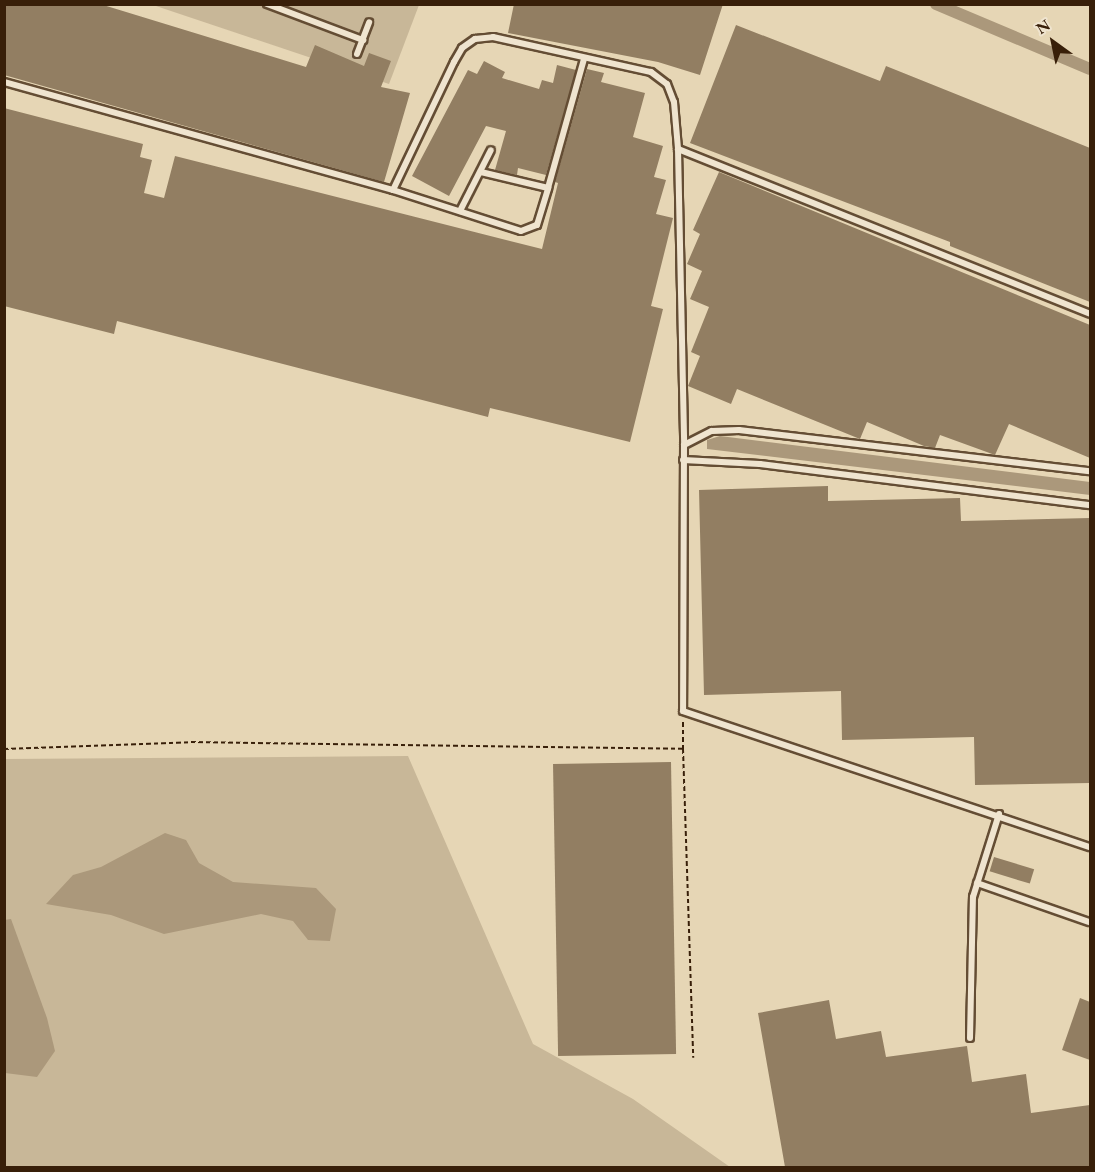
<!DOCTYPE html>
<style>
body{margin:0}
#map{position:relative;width:1095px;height:1172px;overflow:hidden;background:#e6d6b5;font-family:"EB Garamond",serif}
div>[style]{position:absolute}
.green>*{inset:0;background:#c8b798}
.water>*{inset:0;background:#ab987b}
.canal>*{height:12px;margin:-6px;padding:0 6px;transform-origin:6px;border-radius:6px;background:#ab987b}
.building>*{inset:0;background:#927e62;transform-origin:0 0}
.path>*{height:2px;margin-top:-1px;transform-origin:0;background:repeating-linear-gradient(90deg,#381f09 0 4.5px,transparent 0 7.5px)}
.roads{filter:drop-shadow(2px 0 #644d34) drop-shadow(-2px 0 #644d34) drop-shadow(0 2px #644d34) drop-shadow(0 -2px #644d34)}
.lane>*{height:6px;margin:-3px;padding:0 3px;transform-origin:3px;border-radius:3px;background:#efe4cf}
span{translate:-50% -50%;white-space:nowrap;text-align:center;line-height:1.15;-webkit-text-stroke:4.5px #efe4cf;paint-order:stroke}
.frame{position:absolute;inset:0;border:6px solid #381f09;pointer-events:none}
.north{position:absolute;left:1023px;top:12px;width:60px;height:60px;-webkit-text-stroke:4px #efe4cf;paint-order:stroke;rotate:327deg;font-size:16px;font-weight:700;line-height:24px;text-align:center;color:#381f09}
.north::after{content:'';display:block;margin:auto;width:21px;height:27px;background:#381f09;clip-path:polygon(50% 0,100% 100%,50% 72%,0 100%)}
</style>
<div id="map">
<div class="green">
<div style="clip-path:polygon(153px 5px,419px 5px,389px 84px)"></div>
<div style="clip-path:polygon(408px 756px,533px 1044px,633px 1099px,730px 1167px,5px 1167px,4px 759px)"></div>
</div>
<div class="water">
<div style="clip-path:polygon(720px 436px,1090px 482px,1090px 495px,707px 449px,707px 440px)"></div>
<div style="clip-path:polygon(165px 833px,186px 840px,199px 863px,233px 882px,316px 888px,336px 909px,330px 941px,308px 940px,293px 921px,261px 914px,164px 934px,111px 915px,46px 904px,73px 875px,101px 867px)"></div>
<div style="clip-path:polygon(11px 919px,47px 1018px,55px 1051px,37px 1077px,5px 1073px,4px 920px)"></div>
</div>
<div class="canal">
<div style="left:936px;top:4px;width:167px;rotate:22.9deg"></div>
</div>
<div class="building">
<div style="clip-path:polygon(4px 4px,100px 4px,306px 67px,315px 45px,364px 66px,369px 53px,391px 61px,381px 87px,410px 93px,384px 182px,4px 75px)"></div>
<div style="clip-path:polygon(514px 4px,723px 4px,700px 75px,658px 62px,508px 33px)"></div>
<div style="clip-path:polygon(736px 25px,880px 81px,886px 66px,1090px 148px,1090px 302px,950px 246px,950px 242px,690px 143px)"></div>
<div style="clip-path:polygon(484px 61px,505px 72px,502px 78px,539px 89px,542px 80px,553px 83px,557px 65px,576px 70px,546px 175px,518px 168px,517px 175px,495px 170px,506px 131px,486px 126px,449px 196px,412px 176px,468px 70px,477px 74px)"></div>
<div style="clip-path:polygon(587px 69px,604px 73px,601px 82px,645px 93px,633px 137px,663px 146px,654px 177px,666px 180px,656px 214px,673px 218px,651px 306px,663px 309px,630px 442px,490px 408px,488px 417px,117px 321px,114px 334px,4px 306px,4px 108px,143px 144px,140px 157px,152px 160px,144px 193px,164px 198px,175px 156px,542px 249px,558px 183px,555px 182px)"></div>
<div style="clip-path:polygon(719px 172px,1090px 325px,1090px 458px,1009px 424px,995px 455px,940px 435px,935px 448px,924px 446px,867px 422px,860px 439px,737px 389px,731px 404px,688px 386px,700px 356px,691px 352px,709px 307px,690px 299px,702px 271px,687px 264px,700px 234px,693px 230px)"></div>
<div style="clip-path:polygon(828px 486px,828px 501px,960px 498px,961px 521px,1090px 518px,1090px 783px,975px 785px,974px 737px,842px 740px,841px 691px,704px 695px,699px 490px)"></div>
<div style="left:671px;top:762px;width:292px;height:118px;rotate:89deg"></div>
<div style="left:994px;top:857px;width:42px;height:15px;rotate:17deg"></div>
<div style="clip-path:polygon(1080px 998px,1090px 1002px,1090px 1060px,1062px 1050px)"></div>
<div style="clip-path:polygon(829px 1000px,836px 1039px,881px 1031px,886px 1057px,967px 1046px,972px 1082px,1026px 1074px,1031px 1113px,1090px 1105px,1090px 1167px,785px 1167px,758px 1013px)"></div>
</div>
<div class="path">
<div style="left:4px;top:749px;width:187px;rotate:-2.1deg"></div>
<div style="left:191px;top:742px;width:492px;rotate:0.8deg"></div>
<div style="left:683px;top:749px;width:29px;rotate:-90deg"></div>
<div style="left:683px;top:749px;width:309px;rotate:88.1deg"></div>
</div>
<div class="roads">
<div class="lane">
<div style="left:267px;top:4px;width:103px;rotate:20.6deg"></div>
<div style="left:357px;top:54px;width:34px;rotate:-69deg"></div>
<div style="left:4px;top:82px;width:404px;rotate:15.5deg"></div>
<div style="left:393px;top:190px;width:134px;rotate:17.8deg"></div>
<div style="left:521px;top:231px;width:17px;rotate:-21deg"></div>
<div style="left:537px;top:225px;width:39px;rotate:-73deg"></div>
<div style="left:548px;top:188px;width:69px;rotate:-166.6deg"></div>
<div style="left:678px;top:149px;width:444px;rotate:21.8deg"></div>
<div style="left:548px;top:188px;width:134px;rotate:-74.4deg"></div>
<div style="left:393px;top:190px;width:142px;rotate:-64.5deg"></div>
<div style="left:454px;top:62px;width:16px;rotate:-60deg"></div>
<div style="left:462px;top:48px;width:16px;rotate:-35deg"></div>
<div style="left:475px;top:39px;width:18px;rotate:-6deg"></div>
<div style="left:493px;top:37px;width:162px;rotate:12.5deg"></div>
<div style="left:651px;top:72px;width:20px;rotate:37deg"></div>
<div style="left:667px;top:84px;width:19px;rotate:69deg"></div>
<div style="left:674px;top:102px;width:47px;rotate:85.1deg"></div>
<div style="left:678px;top:149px;width:296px;rotate:88.8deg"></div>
<div style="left:684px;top:445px;width:266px;rotate:90.2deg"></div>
<div style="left:683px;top:711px;width:429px;rotate:18.5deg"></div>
<div style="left:460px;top:211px;width:68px;rotate:-63.1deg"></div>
<div style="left:684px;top:445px;width:31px;rotate:-27deg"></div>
<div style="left:712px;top:431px;width:27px;rotate:-2deg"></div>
<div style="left:739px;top:430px;width:353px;rotate:6.7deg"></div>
<div style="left:683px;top:460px;width:77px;rotate:3deg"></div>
<div style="left:760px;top:464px;width:333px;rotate:7.1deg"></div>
<div style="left:977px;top:883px;width:119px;rotate:19.2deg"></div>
<div style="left:970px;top:1038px;width:141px;rotate:-88.8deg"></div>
<div style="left:973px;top:897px;width:87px;rotate:-72.6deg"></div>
</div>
</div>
<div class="frame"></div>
<div class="north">N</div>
</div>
